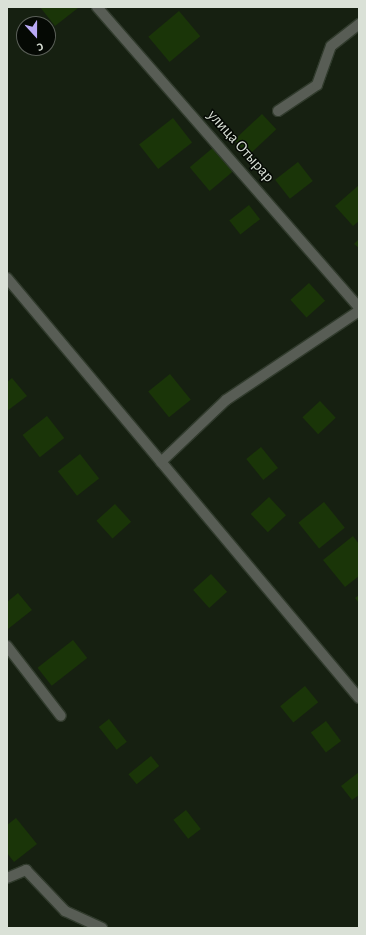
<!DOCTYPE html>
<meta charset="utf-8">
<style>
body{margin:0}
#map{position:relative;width:366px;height:935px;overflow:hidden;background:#162011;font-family:"Alegreya Sans",sans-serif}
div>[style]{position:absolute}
.building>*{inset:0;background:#1a3508;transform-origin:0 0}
.roads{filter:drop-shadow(1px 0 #313b2d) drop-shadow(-1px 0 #313b2d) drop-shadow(0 1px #313b2d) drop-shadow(0 -1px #313b2d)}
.minor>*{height:10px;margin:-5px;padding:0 5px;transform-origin:5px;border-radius:5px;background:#585d55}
span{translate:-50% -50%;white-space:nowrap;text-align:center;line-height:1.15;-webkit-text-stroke:3px #050904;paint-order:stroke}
.street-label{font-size:16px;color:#dae1d7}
.frame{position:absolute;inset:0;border:8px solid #dae1d7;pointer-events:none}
.north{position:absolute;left:16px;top:16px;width:40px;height:40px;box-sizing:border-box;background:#050904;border:1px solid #5a5f58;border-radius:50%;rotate:159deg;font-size:11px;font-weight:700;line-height:16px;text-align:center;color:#dae1d7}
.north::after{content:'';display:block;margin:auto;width:14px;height:18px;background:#baaaf6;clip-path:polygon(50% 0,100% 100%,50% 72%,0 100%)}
</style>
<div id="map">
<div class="building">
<div style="clip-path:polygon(40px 7px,77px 7px,78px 8px,55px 26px)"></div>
<div style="left:179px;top:11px;width:33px;height:40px;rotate:50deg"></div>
<div style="left:262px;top:114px;width:21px;height:38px;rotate:47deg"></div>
<div style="left:173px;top:118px;width:31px;height:43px;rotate:52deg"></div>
<div style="left:215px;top:146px;width:31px;height:33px;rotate:50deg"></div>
<div style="left:298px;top:162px;width:24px;height:29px;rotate:52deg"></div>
<div style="clip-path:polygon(359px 185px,359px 221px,353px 226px,335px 206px)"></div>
<div style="left:249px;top:205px;width:18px;height:25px;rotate:52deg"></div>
<div style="clip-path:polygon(359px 239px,359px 248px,354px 244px)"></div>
<div style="left:309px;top:283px;width:24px;height:25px;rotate:48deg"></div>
<div style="left:170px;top:374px;width:33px;height:28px;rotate:51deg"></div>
<div style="clip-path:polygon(12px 378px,27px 396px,7px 411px,7px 382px)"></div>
<div style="left:320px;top:401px;width:23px;height:24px;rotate:47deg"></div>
<div style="left:47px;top:416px;width:28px;height:31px;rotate:52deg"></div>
<div style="left:261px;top:447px;width:27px;height:19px;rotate:51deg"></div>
<div style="left:80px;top:454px;width:31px;height:28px;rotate:52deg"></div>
<div style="left:269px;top:497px;width:25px;height:25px;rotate:47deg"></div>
<div style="left:324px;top:502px;width:33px;height:33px;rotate:51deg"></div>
<div style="left:115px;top:504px;width:24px;height:25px;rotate:48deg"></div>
<div style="clip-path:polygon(353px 536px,359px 544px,359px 576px,345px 587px,323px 560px)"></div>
<div style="left:211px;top:574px;width:24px;height:24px;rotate:48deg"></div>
<div style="clip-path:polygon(18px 593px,32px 610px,8px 629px,7px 602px)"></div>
<div style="clip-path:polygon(359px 595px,359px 603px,355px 598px)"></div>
<div style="left:73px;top:640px;width:23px;height:45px;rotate:52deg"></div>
<div style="left:305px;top:686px;width:21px;height:32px;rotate:51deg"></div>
<div style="left:109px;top:719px;width:29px;height:13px;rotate:52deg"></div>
<div style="left:326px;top:721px;width:25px;height:19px;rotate:53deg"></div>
<div style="left:151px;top:756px;width:13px;height:29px;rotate:51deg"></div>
<div style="clip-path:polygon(359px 772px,359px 795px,352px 800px,341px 786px)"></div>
<div style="left:186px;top:810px;width:24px;height:16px;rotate:52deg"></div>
<div style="clip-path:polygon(16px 818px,37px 844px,14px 862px,7px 853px,7px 825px)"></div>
</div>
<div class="roads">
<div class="minor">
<div style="left:97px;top:7px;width:398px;rotate:48.9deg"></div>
<div style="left:278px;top:111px;width:47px;rotate:-33.7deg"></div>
<div style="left:317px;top:85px;width:41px;rotate:-70.3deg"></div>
<div style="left:331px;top:46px;width:36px;rotate:-38deg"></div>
<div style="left:7px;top:278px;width:548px;rotate:50.03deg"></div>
<div style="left:161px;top:462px;width:90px;rotate:-43.6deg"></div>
<div style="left:226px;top:400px;width:160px;rotate:-33.8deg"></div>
<div style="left:7px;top:646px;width:88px;rotate:52.4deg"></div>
<div style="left:7px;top:878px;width:21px;rotate:-23deg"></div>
<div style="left:26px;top:870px;width:57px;rotate:46.4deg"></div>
<div style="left:65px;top:911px;width:41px;rotate:24.7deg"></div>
</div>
</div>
<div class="street-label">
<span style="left:241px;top:146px;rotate:48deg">улица Отырар</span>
</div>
<div class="frame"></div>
<div class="north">С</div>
</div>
